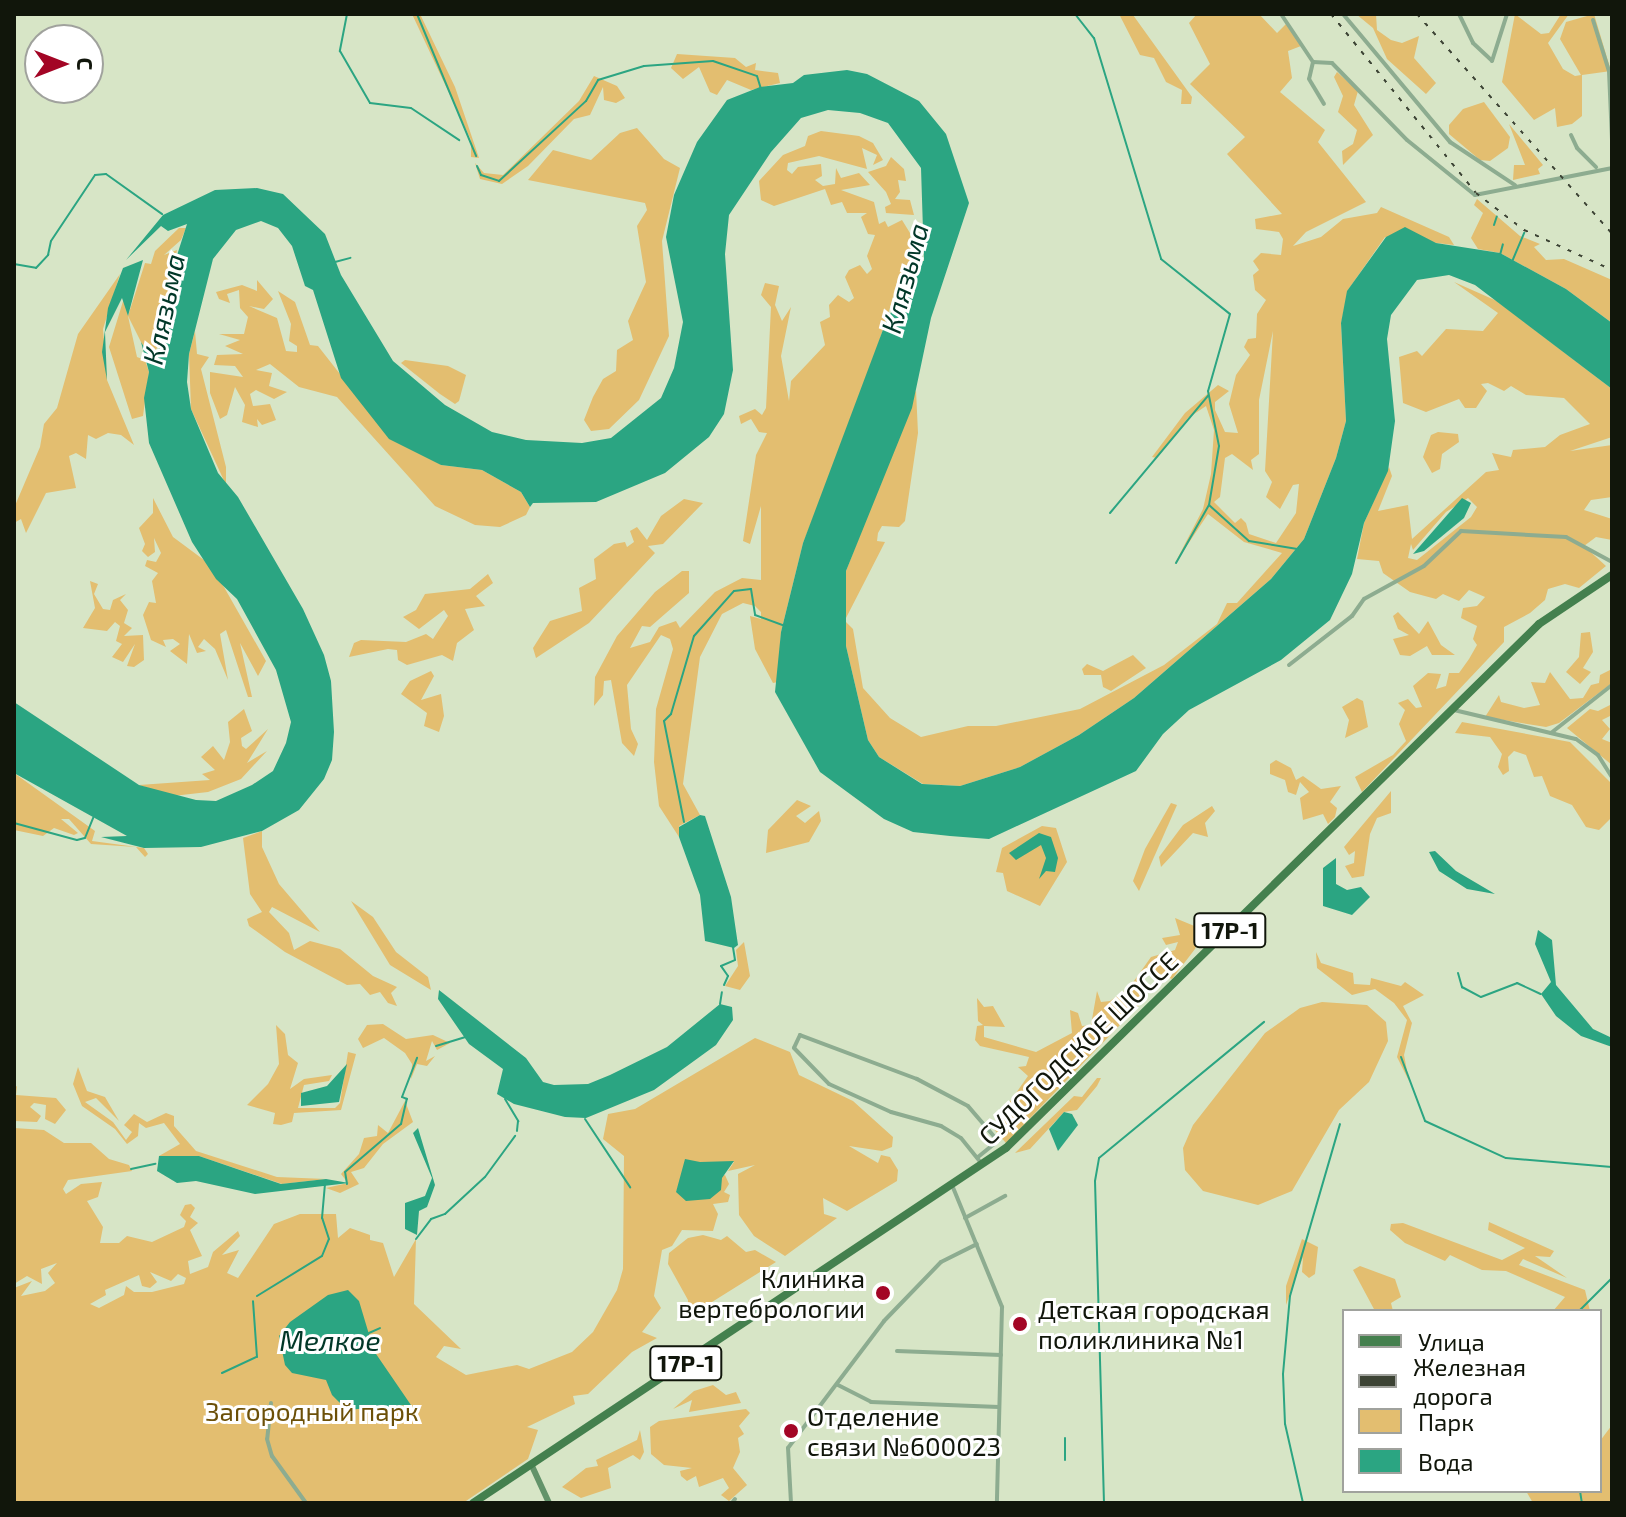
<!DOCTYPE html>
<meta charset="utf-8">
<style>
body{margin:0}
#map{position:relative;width:1626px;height:1517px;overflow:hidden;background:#d7e5c6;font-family:"Exo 2",sans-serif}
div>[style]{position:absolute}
.green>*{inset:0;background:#e3be70}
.water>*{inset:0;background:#2ba582}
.stream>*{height:2px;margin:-1px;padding:0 1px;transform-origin:1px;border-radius:1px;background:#2ba582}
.street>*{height:4px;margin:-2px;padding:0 2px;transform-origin:2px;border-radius:2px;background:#8dac90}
.secondary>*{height:6px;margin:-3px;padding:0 3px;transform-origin:3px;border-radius:3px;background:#63936a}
.primary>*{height:8px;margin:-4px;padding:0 4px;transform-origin:4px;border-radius:4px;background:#44804e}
.rail>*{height:2px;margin-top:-1px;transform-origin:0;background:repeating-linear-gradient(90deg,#3c4334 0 4px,transparent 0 12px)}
.dots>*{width:22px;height:22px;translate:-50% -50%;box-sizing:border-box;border:4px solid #fff;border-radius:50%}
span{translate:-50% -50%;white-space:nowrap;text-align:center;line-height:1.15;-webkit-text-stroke:6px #fff;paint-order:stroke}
.shield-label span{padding:2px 6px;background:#fff;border:2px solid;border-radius:6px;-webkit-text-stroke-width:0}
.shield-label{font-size:24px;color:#11160b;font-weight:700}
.street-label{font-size:26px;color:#11160b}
.poi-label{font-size:26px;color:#11160b}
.right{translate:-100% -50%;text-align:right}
.left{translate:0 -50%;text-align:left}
.park-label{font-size:26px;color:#6c5008}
.water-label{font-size:28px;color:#013728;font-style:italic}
.frame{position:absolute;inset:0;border:16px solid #11160b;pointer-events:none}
.legend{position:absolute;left:1342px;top:1309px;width:260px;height:184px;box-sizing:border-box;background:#fff;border:2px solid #a0a29d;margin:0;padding:10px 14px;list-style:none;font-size:24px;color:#11160b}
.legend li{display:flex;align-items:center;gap:16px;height:40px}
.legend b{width:40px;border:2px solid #a0a29d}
.north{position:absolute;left:24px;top:24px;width:80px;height:80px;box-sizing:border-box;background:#fff;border:2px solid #a0a29d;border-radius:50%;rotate:90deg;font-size:22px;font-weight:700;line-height:32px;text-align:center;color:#11160b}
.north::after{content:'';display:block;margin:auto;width:28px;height:36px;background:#a30525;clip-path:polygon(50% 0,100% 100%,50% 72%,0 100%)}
</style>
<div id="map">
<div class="green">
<div style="clip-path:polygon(412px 14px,420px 14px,455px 87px,479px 158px,471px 157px,471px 140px)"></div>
<div style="clip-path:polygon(1119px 14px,1133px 15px,1192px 97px,1191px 104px,1181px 104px,1182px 90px,1166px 82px,1154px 58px,1140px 55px)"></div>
<div style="clip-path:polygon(evenodd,1197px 14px,1259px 14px,1277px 33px,1286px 24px,1301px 46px,1288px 51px,1292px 78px,1280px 92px,1325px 130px,1318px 142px,1366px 202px,1306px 232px,1293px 246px,1321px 237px,1343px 219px,1377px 213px,1381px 207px,1449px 237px,1454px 245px,1385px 237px,1348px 290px,1341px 324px,1346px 421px,1336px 458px,1304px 539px,1271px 579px,1134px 698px,1079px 735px,1020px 767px,960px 786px,923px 784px,879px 757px,868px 740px,846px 646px,846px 622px,853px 629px,863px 688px,890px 718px,921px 737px,968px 726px,996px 726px,1080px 709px,1164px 665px,1217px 624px,1227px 603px,1237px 603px,1282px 553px,1244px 542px,1208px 514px,1174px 565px,1203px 509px,1211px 474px,1214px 430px,1206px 406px,1188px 418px,1157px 458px,1152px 457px,1185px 413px,1218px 385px,1229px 391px,1215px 402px,1215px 410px,1225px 432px,1238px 433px,1229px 404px,1236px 375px,1250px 355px,1244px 347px,1248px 339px,1256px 338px,1257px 314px,1266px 300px,1255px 290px,1253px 275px,1259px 270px,1253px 261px,1261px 253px,1281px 255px,1283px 239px,1279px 232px,1256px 229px,1255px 219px,1282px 214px,1227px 154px,1245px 137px,1190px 84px,1210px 64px,1189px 23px,1197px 14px,1273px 331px,1265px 471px,1272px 482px,1266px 497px,1280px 509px,1293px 485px,1299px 484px,1296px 513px,1276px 543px,1249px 534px,1246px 523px,1241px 518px,1235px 523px,1214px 502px,1220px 497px,1225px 458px,1232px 454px,1253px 470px,1251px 460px,1259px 454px,1259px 400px,1273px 331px)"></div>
<div style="clip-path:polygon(1356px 14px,1376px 14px,1377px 30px,1391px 40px,1402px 43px,1419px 36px,1414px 58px,1436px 83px,1426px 94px,1387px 59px,1373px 28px)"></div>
<div style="clip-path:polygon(1515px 14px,1541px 34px,1549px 33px,1561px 14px,1569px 14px,1548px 43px,1563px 69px,1575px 76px,1581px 75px,1560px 39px,1566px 22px,1594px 14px,1611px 71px,1582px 75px,1582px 116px,1572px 124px,1557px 127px,1555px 108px,1534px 120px,1502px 82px)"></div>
<div style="clip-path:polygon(677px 54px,735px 58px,746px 67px,756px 63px,755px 70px,778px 73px,780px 83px,751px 90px,727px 80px,717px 95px,710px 92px,699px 67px,683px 79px,671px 68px)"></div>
<div style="clip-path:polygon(1337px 72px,1358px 91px,1354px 105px,1373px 135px,1343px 165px,1342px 151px,1353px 144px,1357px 130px,1338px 112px,1343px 96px,1334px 77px)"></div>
<div style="clip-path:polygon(594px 76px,617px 86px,625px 98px,616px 103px,604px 100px,603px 87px,590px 115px,574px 119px,528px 166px,502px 184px,480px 179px,475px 163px,484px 173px,503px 175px,579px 101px)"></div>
<div style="clip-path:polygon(1484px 102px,1510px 137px,1508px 148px,1490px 161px,1480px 160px,1449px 134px,1449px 125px,1463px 109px)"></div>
<div style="clip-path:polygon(1509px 124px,1543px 165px,1538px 169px,1540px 174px,1513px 180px,1514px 165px,1525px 165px)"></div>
<div style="clip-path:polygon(637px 128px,664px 159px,680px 168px,662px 241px,669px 336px,639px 400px,609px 429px,591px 431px,584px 420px,593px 397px,603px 379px,616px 371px,617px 350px,633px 340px,628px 321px,646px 282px,637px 226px,647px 210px,645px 203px,528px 180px,553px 150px,591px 160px,620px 133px)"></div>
<div style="clip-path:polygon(821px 131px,859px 136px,873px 143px,883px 160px,873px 165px,877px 155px,862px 148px,867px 169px,819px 156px,788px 163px,787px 170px,792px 174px,798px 167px,821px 164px,822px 176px,815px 180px,823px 186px,835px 184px,836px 168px,841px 178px,859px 173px,870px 185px,841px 190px,874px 202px,879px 224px,885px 221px,888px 227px,902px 220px,910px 233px,911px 260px,900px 277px,857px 409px,803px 543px,781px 632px,778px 682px,773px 683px,755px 649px,750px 616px,761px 619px,761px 612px,755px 606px,743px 603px,722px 614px,700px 657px,683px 784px,700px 815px,679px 826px,679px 837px,659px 806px,654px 762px,656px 709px,673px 649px,670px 639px,661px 635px,627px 685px,631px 729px,638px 744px,634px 756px,622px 743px,611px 680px,604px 681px,603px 695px,594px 706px,595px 677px,617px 636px,655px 592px,682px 571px,689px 571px,689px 593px,650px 627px,642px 626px,630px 648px,650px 642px,659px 627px,676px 621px,680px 628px,715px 592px,742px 578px,761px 580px,761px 506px,750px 544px,743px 541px,756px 455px,767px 433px,759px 432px,751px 419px,741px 424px,739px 416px,755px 409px,762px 415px,766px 408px,771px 307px,761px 295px,765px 283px,779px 286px,775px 305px,782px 321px,791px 307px,781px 356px,789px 401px,791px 381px,825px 345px,820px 322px,830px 317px,829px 305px,838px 295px,849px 302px,854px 298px,845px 277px,849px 270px,860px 265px,867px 274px,872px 269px,867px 256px,875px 235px,868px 234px,861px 217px,867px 213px,847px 213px,842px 202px,831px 205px,825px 189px,774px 206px,761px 200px,759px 181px,783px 155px,805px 146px,808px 136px)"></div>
<div style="clip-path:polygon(891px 157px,904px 169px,906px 181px,898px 180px,900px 192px,895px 199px,910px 200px,914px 215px,886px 213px,885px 207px,891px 204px,886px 192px,868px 172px,886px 166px)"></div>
<div style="clip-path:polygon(1477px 199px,1520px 236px,1540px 244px,1534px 247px,1546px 260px,1564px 259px,1612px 280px,1612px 323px,1566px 289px,1500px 253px,1478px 249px,1471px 238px,1483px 213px,1474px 205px)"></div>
<div style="clip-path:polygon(179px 228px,186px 228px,181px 240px,164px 255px,177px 250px,153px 366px,128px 316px,145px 263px,151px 264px,155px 251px)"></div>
<div style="clip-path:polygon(120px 274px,103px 329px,107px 380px,134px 445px,121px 435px,108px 433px,96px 439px,88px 435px,86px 459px,76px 453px,69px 456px,76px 488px,46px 493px,26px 533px,21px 519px,14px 523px,14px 508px,40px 447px,44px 424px,57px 408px,78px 334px)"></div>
<div style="clip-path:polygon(257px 280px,273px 299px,264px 309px,249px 306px,277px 318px,286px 351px,297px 352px,297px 346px,289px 341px,291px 324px,278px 291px,295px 302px,310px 345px,318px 346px,369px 411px,441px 465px,482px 470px,521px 492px,530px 507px,526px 515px,500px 527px,475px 525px,435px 506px,337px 397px,299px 387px,270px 364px,256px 370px,272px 373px,269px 386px,287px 392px,274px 399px,256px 390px,250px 394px,253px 406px,270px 404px,276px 420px,262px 425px,257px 419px,258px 427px,242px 422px,245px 405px,235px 387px,227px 415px,220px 419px,210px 393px,210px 372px,243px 377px,235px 366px,214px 365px,217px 355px,243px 354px,225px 346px,240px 340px,219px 334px,244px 334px,248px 317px,240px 308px,239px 290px,227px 294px,230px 303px,219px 299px,216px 292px,242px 285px,257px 291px)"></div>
<div style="clip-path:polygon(evenodd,1454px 282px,1497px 301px,1612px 389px,1612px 437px,1570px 451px,1612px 445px,1612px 497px,1591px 500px,1584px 510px,1612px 519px,1612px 540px,1596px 537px,1584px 546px,1606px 566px,1579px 588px,1565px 584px,1548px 589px,1545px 600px,1530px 613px,1504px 627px,1504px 642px,1362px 792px,1355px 777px,1393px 755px,1406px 741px,1399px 724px,1405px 710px,1398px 703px,1408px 699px,1416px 708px,1422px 707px,1413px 686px,1428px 673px,1441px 674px,1436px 689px,1446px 686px,1449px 673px,1459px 673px,1469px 659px,1477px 645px,1473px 639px,1477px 626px,1461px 618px,1463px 608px,1477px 606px,1485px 597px,1469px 590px,1459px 601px,1443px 594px,1436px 599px,1410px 592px,1383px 573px,1379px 561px,1357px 559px,1364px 523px,1389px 467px,1392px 476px,1378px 511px,1408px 505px,1412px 539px,1486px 472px,1499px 470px,1492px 453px,1511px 457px,1513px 450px,1545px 447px,1560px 435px,1590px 424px,1564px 398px,1526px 395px,1511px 386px,1504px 391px,1488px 383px,1481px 384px,1487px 391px,1476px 408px,1465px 408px,1459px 399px,1426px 412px,1403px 403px,1399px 357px,1417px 351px,1422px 356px,1446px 329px,1483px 331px,1498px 313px,1454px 282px,1468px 498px,1477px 507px,1471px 517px,1417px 560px,1408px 558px,1411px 544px,1413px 550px,1446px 512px,1468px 498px)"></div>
<div style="clip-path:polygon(124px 298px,137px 357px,145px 360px,149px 372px,143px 416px,132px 419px,109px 347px)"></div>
<div style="clip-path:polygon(195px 331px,197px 354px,209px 357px,201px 369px,226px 467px,226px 485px,191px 409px,189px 354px)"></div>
<div style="clip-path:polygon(405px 360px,448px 366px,466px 375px,459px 401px,455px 404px,440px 394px,401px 363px)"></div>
<div style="clip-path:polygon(916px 390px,918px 433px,905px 521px,899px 527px,882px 526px,878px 533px,877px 541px,885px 542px,846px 618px,846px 571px)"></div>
<div style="clip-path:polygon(1438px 432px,1458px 434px,1459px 442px,1442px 454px,1440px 469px,1432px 473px,1423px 457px,1431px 435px)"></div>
<div style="clip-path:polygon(153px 498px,173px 537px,204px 560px,224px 587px,266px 661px,258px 676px,240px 643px,252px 697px,248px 697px,226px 630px,220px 634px,228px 680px,215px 649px,204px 639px,198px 647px,206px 651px,197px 653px,189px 634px,187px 664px,170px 651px,180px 644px,173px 639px,163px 640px,166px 647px,151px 640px,143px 615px,149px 602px,156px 603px,152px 581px,158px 573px,145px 566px,147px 560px,156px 562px,161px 553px,154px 538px,155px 552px,148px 557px,142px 551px,145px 544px,139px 528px,153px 513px)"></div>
<div style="clip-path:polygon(684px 499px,703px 503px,663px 544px,648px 546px,655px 553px,589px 623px,536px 658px,533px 648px,550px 621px,582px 611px,579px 588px,596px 579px,594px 559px,614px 544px,625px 542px,627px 547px,634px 542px,630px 531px,637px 527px,647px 540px,661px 516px)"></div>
<div style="clip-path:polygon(488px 574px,493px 583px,476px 596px,485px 606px,465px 609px,474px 630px,457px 643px,453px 661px,442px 655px,407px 665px,398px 660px,397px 650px,388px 649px,349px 657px,354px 643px,361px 640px,406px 642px,426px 634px,433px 639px,448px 616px,444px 610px,419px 629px,403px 617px,416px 610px,425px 594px,470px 589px)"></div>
<div style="clip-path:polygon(90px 581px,98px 584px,94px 594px,103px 609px,110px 610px,113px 600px,126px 594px,120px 600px,128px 610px,124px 623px,132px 628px,124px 636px,143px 635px,144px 660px,134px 667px,127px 666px,135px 644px,123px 662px,112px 657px,122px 644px,116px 641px,120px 626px,115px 622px,107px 631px,83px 628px,95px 608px)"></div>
<div style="clip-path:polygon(1398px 612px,1419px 634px,1428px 621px,1441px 645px,1455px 655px,1432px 655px,1427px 646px,1410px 656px,1400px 655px,1393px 639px,1409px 635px,1398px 629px,1393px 616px)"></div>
<div style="clip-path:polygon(1590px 632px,1593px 652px,1583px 668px,1591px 672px,1580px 684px,1566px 672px,1579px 657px,1581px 633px)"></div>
<div style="clip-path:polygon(1133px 655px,1146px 668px,1111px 691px,1103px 687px,1101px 675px,1084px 675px,1082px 669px,1087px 664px,1103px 671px)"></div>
<div style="clip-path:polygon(1612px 669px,1612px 683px,1559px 723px,1546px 727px,1485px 717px,1499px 695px,1501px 702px,1524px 708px,1540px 705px,1531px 682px,1545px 683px,1550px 672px,1570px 699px,1583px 698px,1591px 685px,1599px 683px,1600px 675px)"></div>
<div style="clip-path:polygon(431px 671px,434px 676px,421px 700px,441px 694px,444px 716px,439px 732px,424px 726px,427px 713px,401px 694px,410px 681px)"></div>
<div style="clip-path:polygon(1357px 698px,1363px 701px,1368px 727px,1345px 738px,1349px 720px,1342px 707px)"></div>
<div style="clip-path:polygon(1612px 704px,1612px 715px,1602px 720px,1610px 729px,1602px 739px,1612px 743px,1612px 765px,1567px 728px,1590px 709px,1598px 711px)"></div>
<div style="clip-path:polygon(244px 709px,252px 731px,241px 738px,242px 746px,246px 749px,268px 729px,247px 763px,267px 751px,241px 779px,208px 792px,173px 796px,139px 785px,210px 780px,202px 774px,215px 770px,201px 757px,213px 746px,224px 760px,230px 742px,228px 722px)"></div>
<div style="clip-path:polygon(1462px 722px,1570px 742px,1612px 784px,1612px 817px,1599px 830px,1586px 827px,1572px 805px,1550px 796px,1542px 776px,1534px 777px,1526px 755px,1514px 751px,1508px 757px,1509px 771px,1503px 775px,1498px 767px,1502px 754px,1490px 737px,1455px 733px)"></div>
<div style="clip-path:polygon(1276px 760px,1291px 768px,1296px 780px,1303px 776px,1321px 789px,1341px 786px,1330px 802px,1337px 808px,1335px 817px,1328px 824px,1323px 814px,1303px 820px,1300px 798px,1309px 792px,1300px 782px,1296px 795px,1288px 792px,1285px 780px,1270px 774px,1270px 764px)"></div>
<div style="clip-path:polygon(14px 773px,95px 831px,92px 841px,144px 848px,148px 854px,145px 857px,136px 847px,91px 844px,69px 819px,61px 819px,78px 833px,74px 835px,54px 828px,43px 836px,14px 830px)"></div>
<div style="clip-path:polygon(1391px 791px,1391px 813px,1377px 818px,1370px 834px,1364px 876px,1352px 878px,1345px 866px,1354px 863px,1355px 851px,1349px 855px,1344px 847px)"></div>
<div style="clip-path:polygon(797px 800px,811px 806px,796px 816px,805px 823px,819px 811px,821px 821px,809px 842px,766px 853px,768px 830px)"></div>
<div style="clip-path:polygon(1171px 803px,1177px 805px,1139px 891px,1133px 881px,1145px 849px)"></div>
<div style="clip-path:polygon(1212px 806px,1215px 811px,1205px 823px,1208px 837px,1193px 833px,1161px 867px,1159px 857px,1183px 825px)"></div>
<div style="clip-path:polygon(1042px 826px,1056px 828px,1067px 862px,1040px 906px,1007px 891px,1003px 873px,996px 872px,1002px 848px)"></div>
<div style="clip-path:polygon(262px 831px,262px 847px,279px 884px,320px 932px,272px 907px,269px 912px,289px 933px,294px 950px,310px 941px,340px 949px,373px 976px,397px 987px,391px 993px,397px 1006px,388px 1003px,380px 992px,370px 995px,360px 984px,347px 985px,285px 952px,249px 926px,247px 919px,262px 912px,250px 894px,243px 838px)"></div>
<div style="clip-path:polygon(351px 901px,373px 917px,396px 952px,428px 977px,431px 990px,390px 965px)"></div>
<div style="clip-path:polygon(1175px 918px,1204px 930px,1195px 949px,1172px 979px,1148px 969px,1141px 993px,1147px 997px,1006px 1143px,992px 1127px,1028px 1076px,1018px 1067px,1026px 1066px,1029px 1057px,980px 1046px,975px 1040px,977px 1026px,983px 1025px,978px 1021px,977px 998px,984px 1007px,993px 1006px,1005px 1027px,984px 1026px,984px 1037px,1036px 1052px,1072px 1033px,1070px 1010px,1078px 1013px,1082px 1026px,1091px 1025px,1097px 991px,1101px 1002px,1110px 1001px,1129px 988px,1151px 957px,1175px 950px,1178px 942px,1166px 945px,1162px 938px,1180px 935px)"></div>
<div style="clip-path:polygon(744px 942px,750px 976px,740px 990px,725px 986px,738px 966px,736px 950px)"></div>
<div style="clip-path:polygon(1316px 952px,1321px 963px,1353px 973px,1354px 984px,1370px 985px,1371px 978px,1401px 986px,1405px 982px,1424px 995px,1403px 1006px,1412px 1023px,1404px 1055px,1409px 1081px,1397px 1057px,1407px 1020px,1394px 1003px,1375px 989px,1352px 995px,1317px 968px)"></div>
<div style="clip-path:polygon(1322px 1002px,1367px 1005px,1386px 1022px,1388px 1041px,1369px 1082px,1339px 1110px,1292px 1191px,1258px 1205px,1203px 1191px,1185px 1170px,1183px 1148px,1193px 1125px,1265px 1033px,1300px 1008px)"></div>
<div style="clip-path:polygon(383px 1024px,406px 1039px,433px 1035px,450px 1043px,437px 1050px,432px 1041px,426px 1061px,435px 1056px,427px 1066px,417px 1064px,411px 1079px,412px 1064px,405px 1053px,384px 1038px,363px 1048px,358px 1039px,367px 1025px)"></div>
<div style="clip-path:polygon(276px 1025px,285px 1034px,288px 1055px,298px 1063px,290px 1089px,304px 1079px,332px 1075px,329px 1081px,304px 1085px,298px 1108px,335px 1108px,340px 1103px,348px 1052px,356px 1054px,341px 1110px,294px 1113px,292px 1122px,281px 1125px,273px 1124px,275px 1113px,247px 1105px,268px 1084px,279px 1064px)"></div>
<div style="clip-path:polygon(evenodd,755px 1038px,790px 1052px,799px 1075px,853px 1101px,893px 1137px,892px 1147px,882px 1151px,849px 1146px,878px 1163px,881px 1155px,890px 1157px,898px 1170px,897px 1181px,847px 1211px,823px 1198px,824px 1214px,837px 1218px,785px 1256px,754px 1236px,739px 1215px,738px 1174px,755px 1165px,728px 1171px,734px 1162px,700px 1162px,681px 1179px,676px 1192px,725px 1175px,729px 1184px,724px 1192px,730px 1195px,728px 1202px,713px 1204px,718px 1214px,713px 1231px,682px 1230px,672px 1246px,662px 1250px,654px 1296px,661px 1308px,642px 1332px,657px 1338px,632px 1352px,588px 1394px,573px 1396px,575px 1404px,527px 1427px,538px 1430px,528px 1459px,463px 1503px,14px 1503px,14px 1288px,32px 1281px,21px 1296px,45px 1291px,55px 1283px,48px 1273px,57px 1263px,41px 1269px,42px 1284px,27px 1276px,14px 1284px,14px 1128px,44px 1130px,64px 1143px,91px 1143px,109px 1159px,129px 1165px,132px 1171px,68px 1180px,63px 1189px,66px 1194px,81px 1184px,102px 1182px,98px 1197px,87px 1201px,103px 1227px,100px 1243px,119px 1243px,127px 1236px,152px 1242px,184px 1227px,186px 1221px,180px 1215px,185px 1205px,191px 1204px,195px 1208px,190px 1217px,198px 1223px,190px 1230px,202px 1256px,188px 1261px,190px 1274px,208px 1267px,213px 1252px,238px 1231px,240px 1236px,222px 1255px,239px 1250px,227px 1273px,238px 1278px,274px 1224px,300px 1214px,336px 1214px,338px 1238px,350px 1228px,370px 1235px,370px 1240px,383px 1243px,394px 1277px,416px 1239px,414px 1304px,461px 1349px,444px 1346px,436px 1357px,466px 1375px,517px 1365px,529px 1369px,572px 1352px,593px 1332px,617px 1290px,623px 1269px,624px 1156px,603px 1139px,608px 1114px,635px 1109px,755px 1038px,150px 1272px,171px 1281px,178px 1274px,186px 1278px,184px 1284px,152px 1292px,134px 1292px,126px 1286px,124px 1295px,99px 1308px,90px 1304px,106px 1295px,105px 1290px,139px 1275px,142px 1286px,150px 1288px,157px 1282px,150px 1272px)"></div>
<div style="clip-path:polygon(78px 1067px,87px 1091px,105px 1097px,119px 1121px,96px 1098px,85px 1102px,113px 1122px,126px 1140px,132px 1132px,124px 1125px,134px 1114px,147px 1122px,166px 1113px,174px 1116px,174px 1126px,196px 1151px,277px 1177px,326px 1179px,282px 1184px,199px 1156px,159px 1156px,180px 1144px,164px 1123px,146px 1128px,139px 1123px,138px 1136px,127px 1144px,115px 1129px,82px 1106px,73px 1084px)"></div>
<div style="clip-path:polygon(1097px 1078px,1101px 1078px,1097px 1086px,1077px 1110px,1064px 1112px,1030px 1149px,1015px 1153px,1074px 1096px,1082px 1097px)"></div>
<div style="clip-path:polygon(17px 1086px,16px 1095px,56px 1098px,66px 1110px,55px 1124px,45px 1119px,46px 1105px,34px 1103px,30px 1107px,41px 1116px,37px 1122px,14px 1121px,14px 1088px)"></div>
<div style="clip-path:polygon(405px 1101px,413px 1122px,383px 1144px,364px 1168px,351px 1172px,359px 1184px,340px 1193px,326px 1188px,348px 1183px,341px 1174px,359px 1154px,364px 1138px,377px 1136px,378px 1125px,388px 1133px)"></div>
<div style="clip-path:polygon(1489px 1222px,1554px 1251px,1550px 1257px,1535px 1256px,1567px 1278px,1523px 1259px,1519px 1265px,1585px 1290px,1590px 1311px,1553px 1311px,1565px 1297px,1506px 1271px,1482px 1270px,1450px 1255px,1445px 1261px,1405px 1243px,1390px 1230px,1391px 1224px,1403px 1223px,1502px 1260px,1525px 1248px,1488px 1230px)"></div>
<div style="clip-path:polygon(703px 1235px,721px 1240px,727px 1236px,746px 1252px,755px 1250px,776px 1262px,688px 1317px,688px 1300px,668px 1264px,669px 1253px,688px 1238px)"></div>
<div style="clip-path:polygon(1302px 1239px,1318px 1247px,1315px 1274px,1309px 1278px,1302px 1272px,1303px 1257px,1286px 1305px,1286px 1286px)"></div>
<div style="clip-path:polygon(1360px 1266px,1395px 1279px,1401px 1297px,1391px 1303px,1393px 1311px,1375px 1311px,1353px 1270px)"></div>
<div style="clip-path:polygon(713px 1385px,726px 1395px,736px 1392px,741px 1403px,689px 1412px,692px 1400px,673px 1409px,694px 1391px)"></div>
<div style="clip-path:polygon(746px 1409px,750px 1413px,739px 1426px,744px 1434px,738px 1438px,740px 1452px,733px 1468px,747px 1485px,729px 1501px,721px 1495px,729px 1488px,723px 1478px,699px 1487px,696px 1476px,687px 1481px,681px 1476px,680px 1471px,692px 1468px,664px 1465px,651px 1454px,650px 1427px,659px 1421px)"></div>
<div style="clip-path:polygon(1612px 1425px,1612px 1503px,1533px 1503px,1526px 1491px,1600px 1491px,1600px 1441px)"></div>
<div style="clip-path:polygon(640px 1430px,644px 1452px,640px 1460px,633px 1455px,608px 1468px,611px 1488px,581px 1498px,562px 1487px,586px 1468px,598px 1466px,596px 1460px,637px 1440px)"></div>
</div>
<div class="water">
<div style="clip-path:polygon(847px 70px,867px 74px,919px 101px,946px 134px,969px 203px,931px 318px,912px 408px,846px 571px,846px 646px,868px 740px,879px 757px,922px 784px,960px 786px,1020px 767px,1079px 735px,1134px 698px,1271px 579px,1304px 539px,1336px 458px,1346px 421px,1341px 323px,1347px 291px,1386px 237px,1405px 227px,1436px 243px,1500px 253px,1566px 289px,1612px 323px,1612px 389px,1475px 285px,1449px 275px,1417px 280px,1391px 315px,1387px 339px,1395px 421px,1388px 471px,1364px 523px,1352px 574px,1330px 620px,1281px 660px,1189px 710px,1163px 734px,1136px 771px,989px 839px,950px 836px,913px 832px,884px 819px,820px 772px,775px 692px,781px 632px,803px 543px,884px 327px,916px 260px,924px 261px,921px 168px,888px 123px,860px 113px,828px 110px,801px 118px,771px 152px,729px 215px,725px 254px,733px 370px,724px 414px,709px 437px,665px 473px,596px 502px,533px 503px,530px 507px,521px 492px,482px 470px,441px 465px,389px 439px,341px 378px,313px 290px,305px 286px,292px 246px,278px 228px,261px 221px,236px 230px,213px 259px,189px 354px,187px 382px,191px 409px,218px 473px,238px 497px,303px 609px,324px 655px,331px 681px,334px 732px,332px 760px,324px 779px,299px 810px,262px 831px,201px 847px,144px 848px,101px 837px,127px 836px,14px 773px,14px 702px,139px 785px,196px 800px,216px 801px,252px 785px,273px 771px,286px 743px,291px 722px,276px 670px,237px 599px,216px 579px,192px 542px,149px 443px,144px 398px,149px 372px,141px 342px,156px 366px,172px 271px,187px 224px,168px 231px,161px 226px,126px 260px,163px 215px,215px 190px,257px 188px,283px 194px,325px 234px,341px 275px,393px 361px,445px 405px,492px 432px,526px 440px,582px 443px,611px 438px,661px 398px,674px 368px,683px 322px,666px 237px,674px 195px,697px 142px,727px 100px,760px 87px,793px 83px,804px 75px)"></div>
<div style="clip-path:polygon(143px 260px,128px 316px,122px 298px,105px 332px,107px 380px,102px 352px,108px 308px,123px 268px)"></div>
<div style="clip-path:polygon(1462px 498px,1471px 503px,1464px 518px,1424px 551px,1413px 554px)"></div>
<div style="clip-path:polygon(700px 815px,705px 816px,731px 897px,738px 945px,734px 948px,705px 941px,700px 895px,679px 837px,679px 827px)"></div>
<div style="clip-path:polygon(1039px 833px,1051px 837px,1058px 858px,1055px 872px,1046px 871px,1039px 879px,1046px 858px,1041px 845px,1016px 860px,1009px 853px)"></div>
<div style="clip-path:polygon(1435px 851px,1456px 871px,1495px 894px,1467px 889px,1439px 871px,1429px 852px)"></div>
<div style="clip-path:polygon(1336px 858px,1336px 884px,1347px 890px,1361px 887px,1370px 897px,1352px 915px,1323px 906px,1323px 868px)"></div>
<div style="clip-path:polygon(1538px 930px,1552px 940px,1556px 985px,1593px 1029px,1612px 1038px,1612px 1047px,1581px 1036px,1556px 1016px,1541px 994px,1551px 982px,1535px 944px)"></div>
<div style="clip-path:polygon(439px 990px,526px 1058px,543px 1082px,554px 1085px,588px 1084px,610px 1075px,667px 1047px,720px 1004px,732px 1007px,733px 1020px,716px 1045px,654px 1090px,586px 1118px,565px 1117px,514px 1104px,497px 1094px,503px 1069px,469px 1044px,438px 999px)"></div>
<div style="clip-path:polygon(347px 1064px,339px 1102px,301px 1106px,301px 1093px,327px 1086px)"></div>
<div style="clip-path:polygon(1064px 1112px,1072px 1114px,1078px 1125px,1058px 1151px,1049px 1129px)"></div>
<div style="clip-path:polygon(418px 1128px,435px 1185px,427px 1207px,419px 1211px,417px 1235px,405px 1229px,405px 1203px,425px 1196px,432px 1178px,413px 1133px)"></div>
<div style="clip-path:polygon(159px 1156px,199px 1156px,281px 1184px,326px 1179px,349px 1183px,255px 1194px,196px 1181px,177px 1183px,157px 1171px)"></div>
<div style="clip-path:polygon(685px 1159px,700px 1162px,734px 1161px,722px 1178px,721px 1190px,710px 1199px,686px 1201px,676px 1192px)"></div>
<div style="clip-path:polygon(348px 1290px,359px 1301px,374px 1351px,413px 1408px,403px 1405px,380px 1413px,369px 1408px,347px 1410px,332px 1395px,326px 1380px,292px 1373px,285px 1365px,279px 1336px,290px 1322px,328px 1295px)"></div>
</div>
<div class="stream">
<div style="left:347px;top:14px;width:38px;rotate:101deg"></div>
<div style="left:340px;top:51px;width:60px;rotate:60deg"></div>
<div style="left:370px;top:103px;width:41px;rotate:7deg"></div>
<div style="left:411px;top:108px;width:58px;rotate:33.7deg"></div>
<div style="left:417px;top:14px;width:154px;rotate:67.4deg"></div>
<div style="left:1075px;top:14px;width:31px;rotate:52deg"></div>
<div style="left:1094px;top:38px;width:231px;rotate:73.1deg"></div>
<div style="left:1161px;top:259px;width:88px;rotate:38.6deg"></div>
<div style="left:1230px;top:314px;width:80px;rotate:105.9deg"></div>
<div style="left:1208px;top:391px;width:56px;rotate:78.7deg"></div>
<div style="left:1219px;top:446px;width:60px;rotate:99.6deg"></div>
<div style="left:1209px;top:505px;width:54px;rotate:42deg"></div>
<div style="left:1249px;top:541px;width:49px;rotate:9.5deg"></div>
<div style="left:477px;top:166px;width:10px;rotate:66deg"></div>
<div style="left:481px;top:175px;width:19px;rotate:18deg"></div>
<div style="left:499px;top:181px;width:118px;rotate:-42.6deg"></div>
<div style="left:586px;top:101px;width:24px;rotate:-60deg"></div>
<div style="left:598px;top:80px;width:48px;rotate:-16.9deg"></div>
<div style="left:644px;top:66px;width:69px;rotate:-4.1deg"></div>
<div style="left:713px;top:61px;width:46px;rotate:18.8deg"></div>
<div style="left:757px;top:76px;width:14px;rotate:73deg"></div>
<div style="left:1494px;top:225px;width:9px;rotate:-72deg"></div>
<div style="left:1500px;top:255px;width:11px;rotate:-75deg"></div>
<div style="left:335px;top:262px;width:16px;rotate:-15deg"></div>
<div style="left:14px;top:264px;width:22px;rotate:10deg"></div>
<div style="left:36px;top:268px;width:18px;rotate:-47deg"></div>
<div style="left:48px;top:255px;width:14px;rotate:-78deg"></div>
<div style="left:51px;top:241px;width:79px;rotate:-56.3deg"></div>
<div style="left:95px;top:175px;width:11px;rotate:-5deg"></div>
<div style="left:106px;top:174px;width:69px;rotate:35.5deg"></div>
<div style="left:1511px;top:264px;width:34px;rotate:-67deg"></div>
<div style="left:1110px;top:513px;width:153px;rotate:-50.1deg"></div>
<div style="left:1176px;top:563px;width:67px;rotate:-60.4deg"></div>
<div style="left:684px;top:822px;width:103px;rotate:-101.2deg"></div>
<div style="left:664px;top:721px;width:10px;rotate:-45deg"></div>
<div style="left:671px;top:714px;width:81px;rotate:-73.6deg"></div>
<div style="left:694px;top:636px;width:60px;rotate:-48.4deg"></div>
<div style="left:734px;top:591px;width:17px;rotate:-7deg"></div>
<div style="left:751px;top:589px;width:26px;rotate:81deg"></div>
<div style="left:755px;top:615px;width:32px;rotate:20deg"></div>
<div style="left:14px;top:823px;width:65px;rotate:15.1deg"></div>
<div style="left:77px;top:840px;width:8px;rotate:-14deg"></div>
<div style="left:85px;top:838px;width:22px;rotate:-68deg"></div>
<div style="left:1458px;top:973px;width:15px;rotate:74deg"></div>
<div style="left:1462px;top:987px;width:21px;rotate:28deg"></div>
<div style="left:1481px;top:997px;width:39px;rotate:-21deg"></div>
<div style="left:1517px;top:983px;width:26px;rotate:25deg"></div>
<div style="left:724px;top:985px;width:10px;rotate:-66deg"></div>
<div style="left:728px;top:976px;width:12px;rotate:-125deg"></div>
<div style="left:721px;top:966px;width:15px;rotate:-23deg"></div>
<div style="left:735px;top:960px;width:13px;rotate:-99deg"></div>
<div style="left:720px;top:1004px;width:12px;rotate:-81deg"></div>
<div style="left:436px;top:1046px;width:30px;rotate:-17deg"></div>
<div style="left:1401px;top:1057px;width:68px;rotate:69.4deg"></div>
<div style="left:1425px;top:1121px;width:89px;rotate:24.6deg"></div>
<div style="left:1506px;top:1158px;width:106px;rotate:4.9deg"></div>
<div style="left:505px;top:1099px;width:26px;rotate:59deg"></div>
<div style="left:518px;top:1121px;width:10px;rotate:96deg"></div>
<div style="left:585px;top:1119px;width:82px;rotate:56.5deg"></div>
<div style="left:131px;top:1169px;width:25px;rotate:-12deg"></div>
<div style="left:347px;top:1184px;width:12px;rotate:-99deg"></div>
<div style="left:345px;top:1172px;width:74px;rotate:-40.6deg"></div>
<div style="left:401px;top:1124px;width:26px;rotate:-77deg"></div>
<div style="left:407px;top:1099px;width:5px;rotate:-158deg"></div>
<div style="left:402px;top:1097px;width:42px;rotate:-69deg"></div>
<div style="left:416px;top:1239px;width:25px;rotate:-53deg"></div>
<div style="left:431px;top:1219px;width:15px;rotate:-20deg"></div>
<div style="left:445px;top:1214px;width:54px;rotate:-42.8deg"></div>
<div style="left:485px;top:1177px;width:51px;rotate:-53.8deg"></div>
<div style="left:257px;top:1296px;width:76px;rotate:-31.6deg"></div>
<div style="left:322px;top:1256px;width:18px;rotate:-68deg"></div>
<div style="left:329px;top:1239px;width:22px;rotate:-108deg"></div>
<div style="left:322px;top:1218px;width:33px;rotate:-85deg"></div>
<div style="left:1579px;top:1311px;width:47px;rotate:-45deg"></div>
<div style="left:369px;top:1333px;width:12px;rotate:-24deg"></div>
<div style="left:222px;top:1373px;width:38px;rotate:-25deg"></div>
<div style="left:257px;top:1357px;width:56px;rotate:-94.1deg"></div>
<div style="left:1065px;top:1460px;width:22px;rotate:-90deg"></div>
<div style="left:1580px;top:1491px;width:12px;rotate:81deg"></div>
<div style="left:1090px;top:1502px;width:6px;rotate:9deg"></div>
<div style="left:1104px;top:1503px;width:322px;rotate:-91.6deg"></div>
<div style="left:1095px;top:1181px;width:23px;rotate:-80deg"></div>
<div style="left:1099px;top:1158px;width:214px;rotate:-39.5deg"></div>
<div style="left:1303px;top:1503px;width:81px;rotate:-102.8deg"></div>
<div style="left:1285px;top:1424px;width:50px;rotate:-92.3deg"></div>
<div style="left:1283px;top:1374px;width:78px;rotate:-84.9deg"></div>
<div style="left:1290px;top:1296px;width:179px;rotate:-73.8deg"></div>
</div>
<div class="street">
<div style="left:1281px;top:14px;width:58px;rotate:56.3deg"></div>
<div style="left:1313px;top:62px;width:19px;rotate:3deg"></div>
<div style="left:1332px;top:63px;width:107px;rotate:45.8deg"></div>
<div style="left:1407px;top:140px;width:87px;rotate:39deg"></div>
<div style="left:1475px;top:195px;width:140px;rotate:-11.1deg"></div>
<div style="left:1343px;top:14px;width:167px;rotate:50.1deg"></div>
<div style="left:1450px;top:142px;width:78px;rotate:33.5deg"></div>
<div style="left:1459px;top:14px;width:32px;rotate:64deg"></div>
<div style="left:1473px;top:43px;width:26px;rotate:43deg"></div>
<div style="left:1492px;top:61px;width:49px;rotate:-72.3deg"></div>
<div style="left:1593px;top:20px;width:53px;rotate:72.6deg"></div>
<div style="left:1609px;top:71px;width:69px;rotate:87.5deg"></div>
<div style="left:1313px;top:62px;width:17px;rotate:103deg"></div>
<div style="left:1309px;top:79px;width:29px;rotate:59deg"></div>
<div style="left:1571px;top:135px;width:14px;rotate:65deg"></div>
<div style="left:1577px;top:148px;width:27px;rotate:45deg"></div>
<div style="left:1289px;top:665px;width:80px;rotate:-37.9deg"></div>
<div style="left:1352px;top:616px;width:21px;rotate:-55deg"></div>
<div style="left:1364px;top:599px;width:68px;rotate:-28.8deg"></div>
<div style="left:1424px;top:566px;width:51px;rotate:-43.4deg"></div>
<div style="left:1461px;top:531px;width:105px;rotate:3.3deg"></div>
<div style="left:1566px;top:537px;width:52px;rotate:28.5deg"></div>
<div style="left:1454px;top:710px;width:125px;rotate:13.4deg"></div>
<div style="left:1576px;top:739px;width:27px;rotate:36deg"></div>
<div style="left:1598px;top:755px;width:26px;rotate:58deg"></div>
<div style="left:1551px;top:733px;width:78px;rotate:-38.2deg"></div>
<div style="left:978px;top:1157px;width:26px;rotate:-39deg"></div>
<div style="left:998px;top:1141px;width:46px;rotate:-130.6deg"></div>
<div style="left:968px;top:1106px;width:58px;rotate:-152.1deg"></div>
<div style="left:917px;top:1079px;width:125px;rotate:-159.4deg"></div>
<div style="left:800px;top:1035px;width:14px;rotate:115deg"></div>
<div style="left:794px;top:1048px;width:50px;rotate:45.8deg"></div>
<div style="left:829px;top:1084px;width:68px;rotate:24.3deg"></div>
<div style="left:891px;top:1112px;width:52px;rotate:15.6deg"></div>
<div style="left:941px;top:1126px;width:23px;rotate:31deg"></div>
<div style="left:961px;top:1138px;width:33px;rotate:51deg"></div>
<div style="left:952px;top:1185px;width:132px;rotate:67.7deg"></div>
<div style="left:1002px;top:1307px;width:196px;rotate:91.5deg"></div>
<div style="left:965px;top:1218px;width:46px;rotate:-28.8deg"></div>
<div style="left:897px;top:1351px;width:104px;rotate:2.2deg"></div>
<div style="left:838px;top:1385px;width:37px;rotate:27deg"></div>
<div style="left:871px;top:1402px;width:128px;rotate:2.2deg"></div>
<div style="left:271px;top:1403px;width:36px;rotate:96deg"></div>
<div style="left:267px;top:1439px;width:18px;rotate:74deg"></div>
<div style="left:272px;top:1456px;width:58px;rotate:54.1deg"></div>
<div style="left:732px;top:1503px;width:5px;rotate:-53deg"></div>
<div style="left:791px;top:1503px;width:55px;rotate:-93.1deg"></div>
<div style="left:788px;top:1448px;width:159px;rotate:-52.9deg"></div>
<div style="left:884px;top:1321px;width:82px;rotate:-46deg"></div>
<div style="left:941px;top:1262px;width:40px;rotate:-26.6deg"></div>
</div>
<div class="secondary">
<div style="left:532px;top:1466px;width:41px;rotate:65.3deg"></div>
</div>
<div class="primary">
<div style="left:473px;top:1503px;width:640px;rotate:-33.67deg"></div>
<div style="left:1006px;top:1148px;width:747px;rotate:-44.51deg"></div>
<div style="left:1539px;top:624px;width:88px;rotate:-33.9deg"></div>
</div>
<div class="rail">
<div style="left:1331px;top:14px;width:230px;rotate:51deg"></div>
<div style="left:1476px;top:193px;width:61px;rotate:37.6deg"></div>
<div style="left:1524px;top:230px;width:97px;rotate:24.4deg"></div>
<div style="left:1417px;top:14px;width:294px;rotate:48.4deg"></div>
</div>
<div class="dots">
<div style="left:883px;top:1293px;background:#a30525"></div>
<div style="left:1020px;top:1324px;background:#a30525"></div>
<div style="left:791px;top:1431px;background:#a30525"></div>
</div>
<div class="shield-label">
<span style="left:1230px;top:930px">17Р-1</span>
<span style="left:686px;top:1363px">17Р-1</span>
</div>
<div class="street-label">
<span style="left:1078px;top:1048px;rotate:-44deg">СУДОГОДСКОЕ ШОССЕ</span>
</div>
<div class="poi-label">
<span class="right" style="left:865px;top:1293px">Клиника<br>вертебрологии</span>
<span class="left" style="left:1038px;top:1324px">Детская городская<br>поликлиника №1</span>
<span class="left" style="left:807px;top:1431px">Отделение<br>связи №600023</span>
</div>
<div class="park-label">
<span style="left:312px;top:1411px">Загородный парк</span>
</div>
<div class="water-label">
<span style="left:904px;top:278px;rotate:-75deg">Клязьма</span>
<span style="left:163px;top:309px;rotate:-78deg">Клязьма</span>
<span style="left:330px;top:1340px">Мелкое</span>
</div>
<div class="frame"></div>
<ul class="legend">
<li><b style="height:10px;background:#44804e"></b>Улица</li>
<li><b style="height:10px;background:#3c4334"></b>Железная дорога</li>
<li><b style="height:22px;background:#e3be70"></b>Парк</li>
<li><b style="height:22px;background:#2ba582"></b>Вода</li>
</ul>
<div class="north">С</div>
</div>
